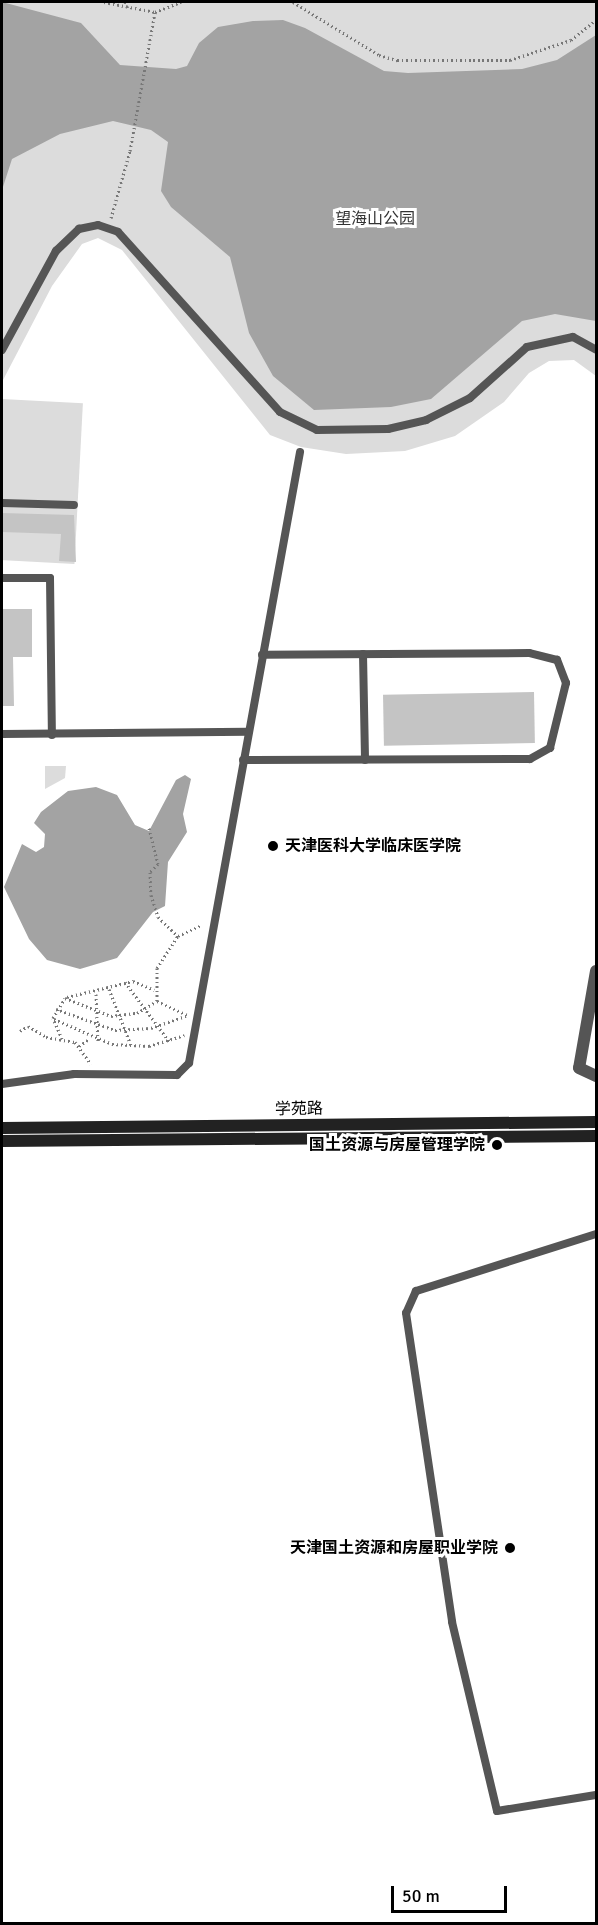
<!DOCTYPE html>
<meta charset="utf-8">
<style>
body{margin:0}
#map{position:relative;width:598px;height:1925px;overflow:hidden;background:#fff;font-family:Signika,"Noto Sans SC",sans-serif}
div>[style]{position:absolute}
.green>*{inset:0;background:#dcdcdc;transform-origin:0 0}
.water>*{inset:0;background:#a3a3a3}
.building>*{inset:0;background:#c4c4c4;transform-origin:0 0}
.path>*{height:3px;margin-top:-1.5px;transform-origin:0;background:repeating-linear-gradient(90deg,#777 0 1.5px,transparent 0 4.5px)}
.lane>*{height:8px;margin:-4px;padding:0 4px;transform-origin:4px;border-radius:4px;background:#555}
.street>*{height:12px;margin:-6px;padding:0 6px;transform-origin:6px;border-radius:6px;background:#555}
.secondary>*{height:12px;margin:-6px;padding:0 6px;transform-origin:6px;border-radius:6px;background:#222}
.dots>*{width:16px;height:16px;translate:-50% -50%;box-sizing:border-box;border:3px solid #fff;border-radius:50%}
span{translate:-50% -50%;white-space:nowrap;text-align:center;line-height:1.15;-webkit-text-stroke:6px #fff;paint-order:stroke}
.park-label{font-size:16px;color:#333}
.poi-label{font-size:16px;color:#000;font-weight:700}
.left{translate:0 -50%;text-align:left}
.right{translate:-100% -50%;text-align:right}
.street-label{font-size:16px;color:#000}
.frame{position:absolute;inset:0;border:3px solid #000;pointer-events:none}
.scale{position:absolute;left:391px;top:1886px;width:116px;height:27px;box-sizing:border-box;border:3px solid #000;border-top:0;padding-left:8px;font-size:18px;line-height:21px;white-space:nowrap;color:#000;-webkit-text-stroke:4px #fff;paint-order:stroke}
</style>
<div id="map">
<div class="green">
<div style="clip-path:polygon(2px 2px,596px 2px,596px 376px,574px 360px,549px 361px,529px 373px,504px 402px,455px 436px,405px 451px,346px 454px,301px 447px,270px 435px,122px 250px,98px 238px,82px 244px,52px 286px,2px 382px)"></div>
<div style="left:2px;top:399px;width:81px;height:161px;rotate:3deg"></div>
<div style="clip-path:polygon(45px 766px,66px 766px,65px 778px,45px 789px)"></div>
</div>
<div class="water">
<div style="clip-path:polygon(2px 2px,81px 23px,120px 65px,176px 69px,187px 66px,199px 43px,218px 27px,253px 21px,283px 20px,305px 28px,384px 71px,408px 73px,522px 69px,557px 60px,596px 35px,596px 321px,555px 314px,522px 321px,431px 399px,391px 407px,314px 410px,273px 376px,249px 333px,230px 257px,171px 207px,161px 191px,168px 142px,151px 130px,113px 121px,60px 134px,12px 159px,2px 190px)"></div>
<div style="clip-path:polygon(185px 775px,191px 779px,183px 814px,187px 832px,168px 862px,165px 906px,153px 912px,117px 958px,80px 969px,47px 960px,29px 939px,4px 887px,22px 844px,36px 852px,44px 847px,45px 834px,34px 823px,41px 812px,68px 791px,96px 787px,117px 795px,135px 825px,149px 831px,176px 780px)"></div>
</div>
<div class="building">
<div style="clip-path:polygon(2px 513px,74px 515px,76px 562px,59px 561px,61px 534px,2px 532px)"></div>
<div style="clip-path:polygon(2px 609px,32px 609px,32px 657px,13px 657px,14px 706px,2px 706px)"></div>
<div style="left:534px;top:692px;width:51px;height:151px;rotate:89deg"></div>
</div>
<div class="path">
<div style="left:104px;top:2px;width:52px;rotate:11.1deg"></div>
<div style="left:155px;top:12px;width:28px;rotate:-21deg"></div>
<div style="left:125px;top:2px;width:8px;rotate:67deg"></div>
<div style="left:293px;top:2px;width:101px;rotate:31.6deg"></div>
<div style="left:379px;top:55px;width:19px;rotate:16deg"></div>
<div style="left:397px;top:60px;width:113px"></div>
<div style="left:510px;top:60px;width:64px;rotate:-18.2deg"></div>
<div style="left:571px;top:40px;width:32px;rotate:-39deg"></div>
<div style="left:111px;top:218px;width:70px;rotate:-74.2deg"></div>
<div style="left:130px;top:151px;width:141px;rotate:-79.8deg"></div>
<div style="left:149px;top:828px;width:37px;rotate:76deg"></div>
<div style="left:158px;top:864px;width:11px;rotate:135deg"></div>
<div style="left:150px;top:872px;width:23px;rotate:88deg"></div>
<div style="left:151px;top:895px;width:23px;rotate:72deg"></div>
<div style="left:158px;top:917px;width:28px;rotate:44deg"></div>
<div style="left:125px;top:982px;width:74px;rotate:53.3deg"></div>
<div style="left:109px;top:989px;width:60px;rotate:68.6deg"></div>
<div style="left:96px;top:994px;width:49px;rotate:87.7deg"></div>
<div style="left:67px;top:997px;width:68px;rotate:-13.6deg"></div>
<div style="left:133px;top:981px;width:23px;rotate:23deg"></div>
<div style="left:157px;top:1001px;width:33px;rotate:-90deg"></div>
<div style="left:157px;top:968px;width:38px;rotate:-57deg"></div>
<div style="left:178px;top:936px;width:26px;rotate:-25deg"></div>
<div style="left:56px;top:1009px;width:63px;rotate:19.6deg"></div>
<div style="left:115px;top:1030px;width:36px;rotate:-3deg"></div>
<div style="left:151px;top:1028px;width:37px;rotate:-19deg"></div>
<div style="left:54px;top:1019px;width:63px;rotate:23.3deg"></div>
<div style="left:112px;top:1044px;width:37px;rotate:3deg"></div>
<div style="left:149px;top:1046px;width:37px;rotate:-17deg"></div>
<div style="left:20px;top:1031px;width:9px;rotate:-32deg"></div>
<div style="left:28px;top:1026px;width:21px;rotate:31deg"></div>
<div style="left:46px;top:1037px;width:29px;rotate:10deg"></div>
<div style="left:75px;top:1042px;width:27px;rotate:54deg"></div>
<div style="left:62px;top:1039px;width:23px;rotate:-113deg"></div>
<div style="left:53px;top:1018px;width:23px;rotate:-59deg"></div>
<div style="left:65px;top:998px;width:49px;rotate:21.4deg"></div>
<div style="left:111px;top:1016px;width:26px;rotate:-7deg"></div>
<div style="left:137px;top:1013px;width:23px;rotate:-31deg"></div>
<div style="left:157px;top:1001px;width:33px;rotate:25deg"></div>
<div style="left:79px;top:1046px;width:12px;rotate:-35deg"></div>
</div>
<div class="lane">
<div style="left:2px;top:350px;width:113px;rotate:-61.4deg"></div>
<div style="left:56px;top:251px;width:32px;rotate:-44deg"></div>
<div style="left:79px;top:229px;width:19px;rotate:-12deg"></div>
<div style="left:98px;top:225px;width:21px;rotate:19deg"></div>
<div style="left:118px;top:232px;width:242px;rotate:48deg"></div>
<div style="left:280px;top:412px;width:41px;rotate:25.9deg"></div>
<div style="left:317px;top:430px;width:71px;rotate:-0.8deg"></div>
<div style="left:388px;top:429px;width:39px;rotate:-13deg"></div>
<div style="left:426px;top:420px;width:49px;rotate:-26.6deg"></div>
<div style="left:470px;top:398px;width:76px;rotate:-41.8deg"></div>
<div style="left:527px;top:347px;width:47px;rotate:-12.3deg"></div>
<div style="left:573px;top:337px;width:26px;rotate:29deg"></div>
<div style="left:2px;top:503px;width:72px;rotate:1.6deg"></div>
<div style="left:2px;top:578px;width:48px"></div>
<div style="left:50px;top:578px;width:157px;rotate:89.3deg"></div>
<div style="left:363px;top:654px;width:106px;rotate:88.9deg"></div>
<div style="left:2px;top:734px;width:246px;rotate:-0.5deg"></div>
<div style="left:243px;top:760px;width:287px;rotate:-0.2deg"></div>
<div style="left:530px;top:759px;width:23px;rotate:-29deg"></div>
<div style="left:550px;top:748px;width:67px;rotate:-76.2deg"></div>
<div style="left:566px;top:683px;width:25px;rotate:-111deg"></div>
<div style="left:557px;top:660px;width:29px;rotate:-166deg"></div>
<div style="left:529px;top:653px;width:267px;rotate:179.6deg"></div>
<div style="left:2px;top:1084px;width:73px;rotate:-7.9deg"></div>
<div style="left:74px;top:1074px;width:103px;rotate:0.6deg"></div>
<div style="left:177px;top:1075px;width:17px;rotate:-45deg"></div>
<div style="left:189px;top:1063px;width:621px;rotate:-79.7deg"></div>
<div style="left:596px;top:1234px;width:189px;rotate:162.4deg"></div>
<div style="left:416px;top:1291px;width:24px;rotate:114deg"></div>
<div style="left:406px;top:1313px;width:312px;rotate:81.5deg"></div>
<div style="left:452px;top:1622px;width:194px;rotate:76.6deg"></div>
<div style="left:497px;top:1811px;width:100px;rotate:-9.2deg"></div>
</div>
<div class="street">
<div style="left:596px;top:971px;width:98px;rotate:99.9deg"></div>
<div style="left:579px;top:1068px;width:19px;rotate:25deg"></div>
</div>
<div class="secondary">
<div style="left:2px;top:1128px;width:594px;rotate:-0.58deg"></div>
<div style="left:2px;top:1141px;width:594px;rotate:-0.48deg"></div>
</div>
<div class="dots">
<div style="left:273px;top:846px;background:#000"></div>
<div style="left:497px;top:1145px;background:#000"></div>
<div style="left:510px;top:1548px;background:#000"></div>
</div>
<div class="park-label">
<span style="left:375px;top:219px">望海山公园</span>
</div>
<div class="poi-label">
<span class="left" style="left:285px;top:846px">天津医科大学临床医学院</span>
<span class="right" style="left:485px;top:1145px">国土资源与房屋管理学院</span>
<span class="right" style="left:498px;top:1548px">天津国土资源和房屋职业学院</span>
</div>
<div class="street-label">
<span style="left:299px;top:1109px;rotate:-1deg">学苑路</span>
</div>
<div class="frame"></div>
<div class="scale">50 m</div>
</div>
